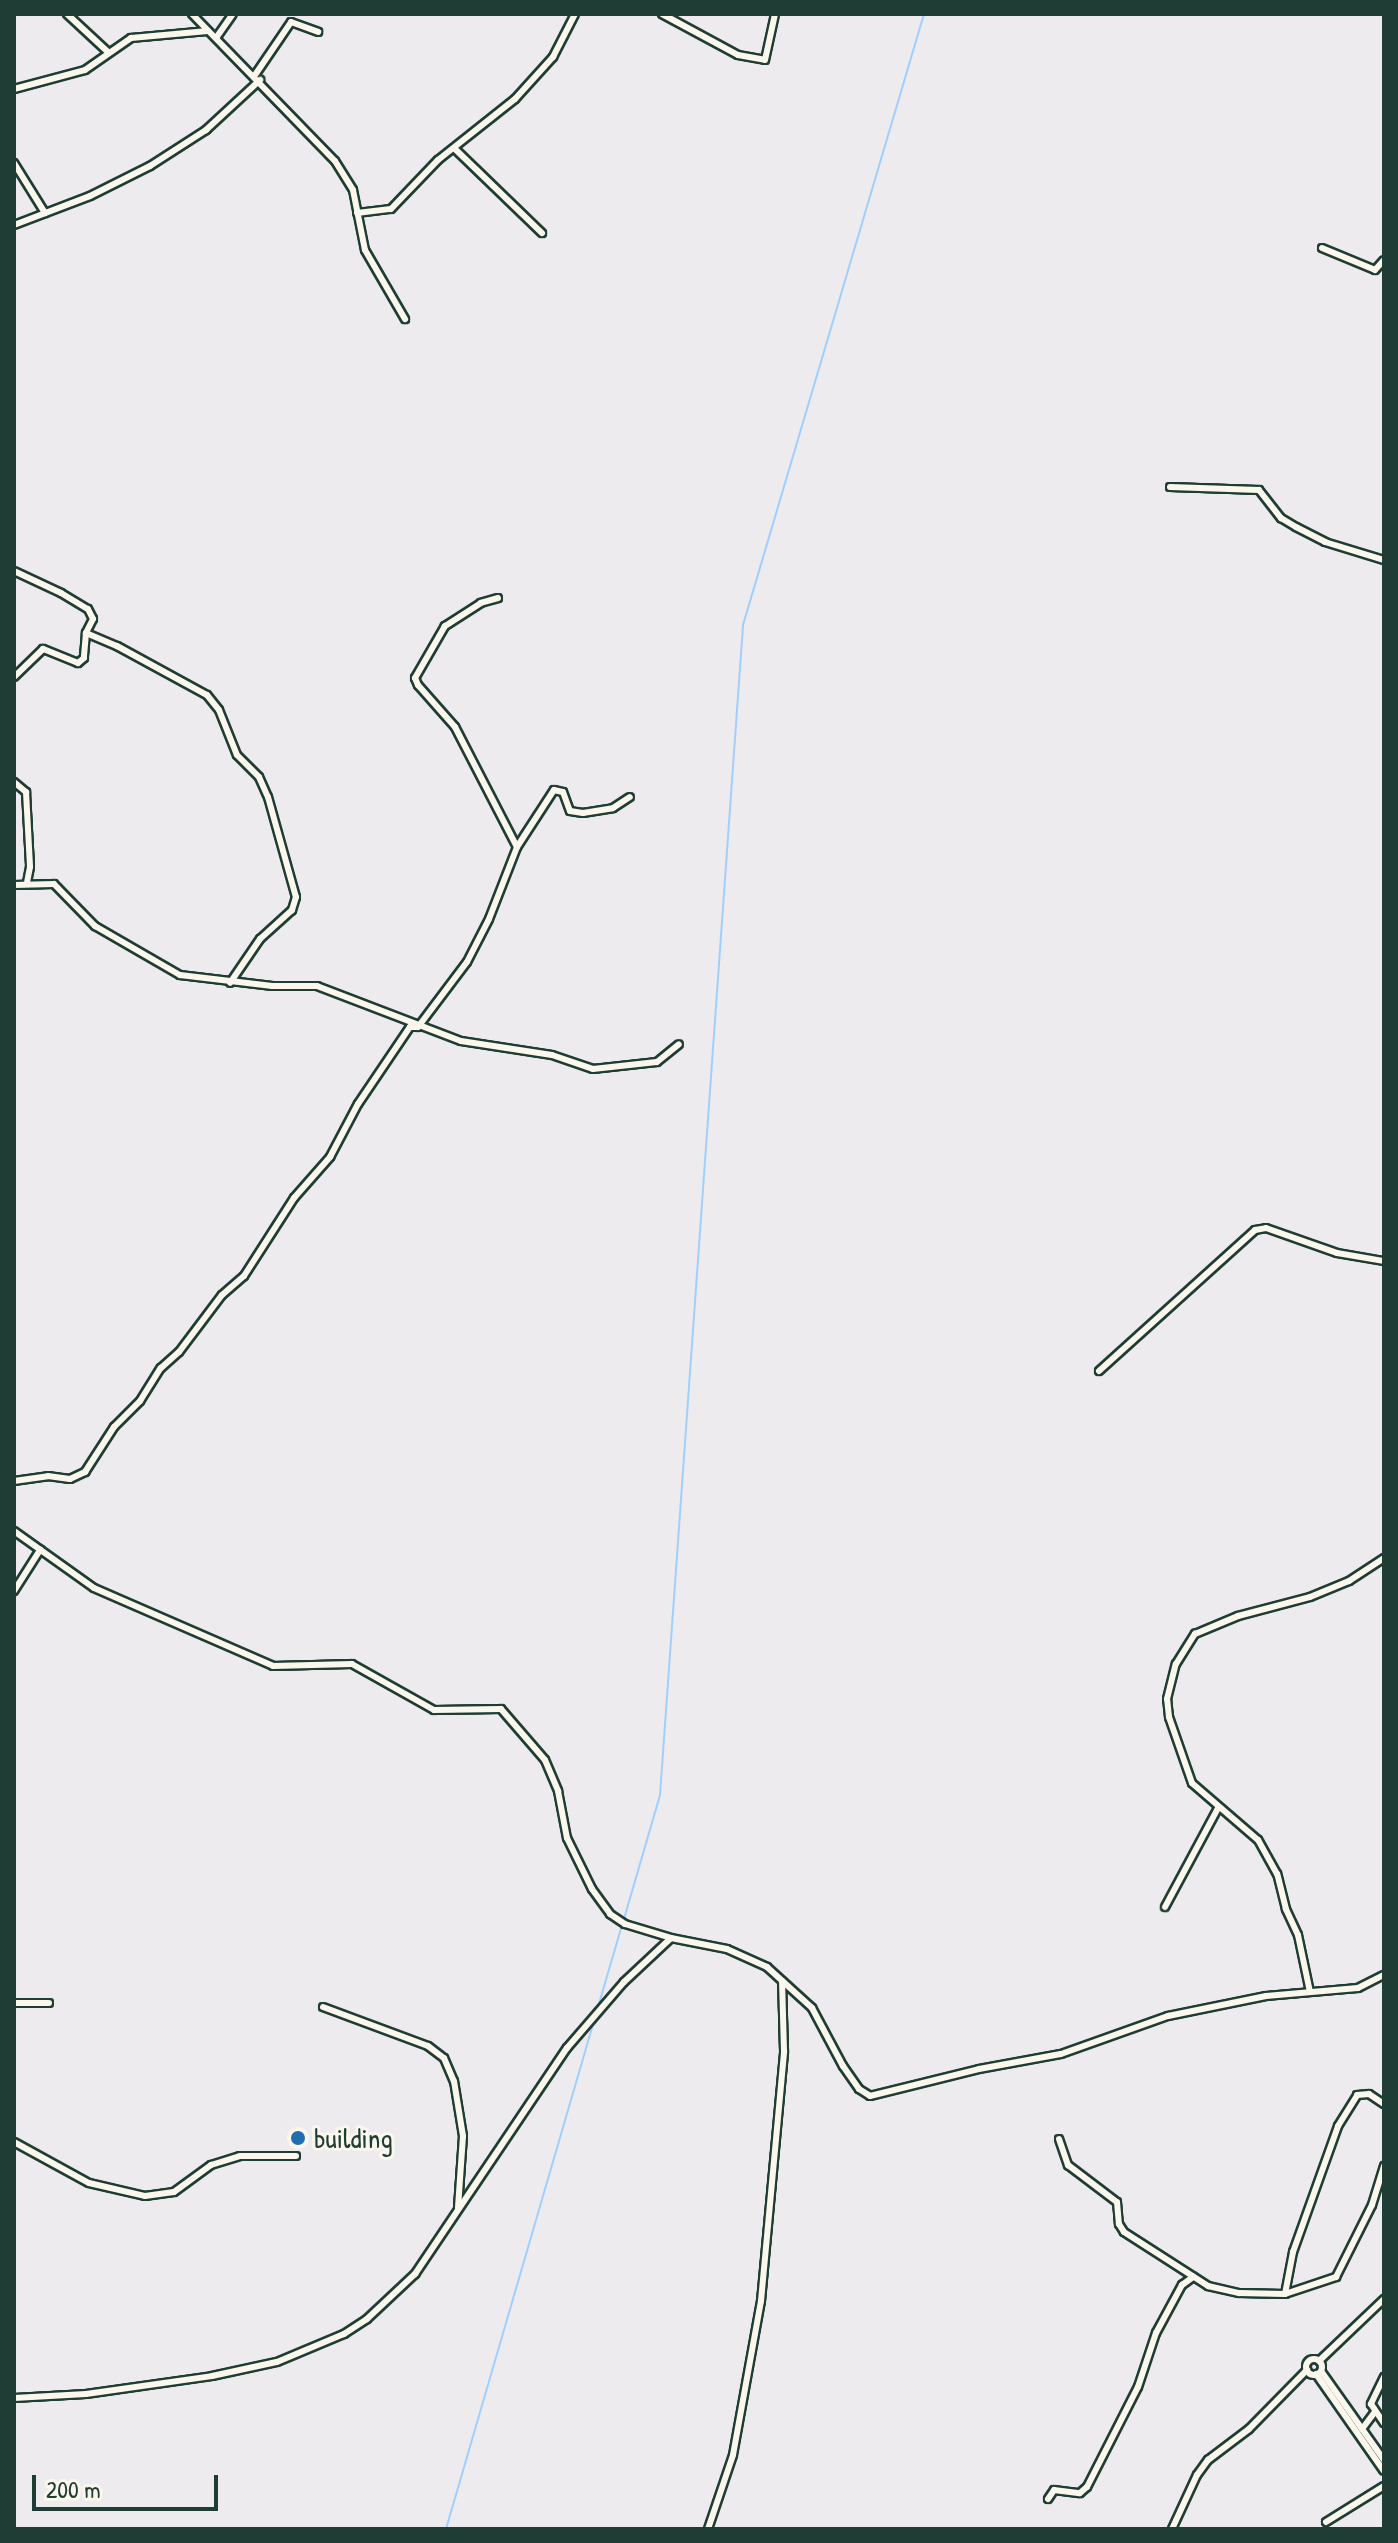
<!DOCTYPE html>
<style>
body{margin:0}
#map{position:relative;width:1398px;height:2543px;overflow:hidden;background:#eeebef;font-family:"Patrick Hand",sans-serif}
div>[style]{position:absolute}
.stream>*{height:2px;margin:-1px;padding:0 1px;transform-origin:1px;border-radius:1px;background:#a1cffc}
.roads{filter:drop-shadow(2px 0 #1f3d34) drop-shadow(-2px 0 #1f3d34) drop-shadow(0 2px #1f3d34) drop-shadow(0 -2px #1f3d34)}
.street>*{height:6px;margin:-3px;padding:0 3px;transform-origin:3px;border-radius:3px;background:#fbf7ec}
.street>.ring{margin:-3px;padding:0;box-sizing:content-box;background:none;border:6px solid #fbf7ec;border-radius:50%}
.dots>*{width:22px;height:22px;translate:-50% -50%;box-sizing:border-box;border:4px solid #fbf7ec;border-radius:50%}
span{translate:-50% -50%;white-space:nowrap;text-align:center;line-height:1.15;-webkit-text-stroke:6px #fbf7ec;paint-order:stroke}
.poi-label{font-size:28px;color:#1f3d34}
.left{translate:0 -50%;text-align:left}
.frame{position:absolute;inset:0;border:16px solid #1f3d34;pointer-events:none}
.scale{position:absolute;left:32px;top:2475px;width:186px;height:36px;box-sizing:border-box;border:4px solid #1f3d34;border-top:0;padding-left:10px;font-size:24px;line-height:28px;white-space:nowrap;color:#1f3d34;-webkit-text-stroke:6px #fbf7ec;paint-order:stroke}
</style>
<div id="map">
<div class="stream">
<div style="left:624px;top:1919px;width:129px;rotate:-73.8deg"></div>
<div style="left:660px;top:1795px;width:1173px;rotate:-85.94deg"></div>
<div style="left:743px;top:625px;width:637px;rotate:-73.5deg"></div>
<div style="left:598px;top:2007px;width:85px;rotate:-73.7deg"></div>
<div style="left:446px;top:2529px;width:529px;rotate:-73.76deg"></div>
</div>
<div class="roads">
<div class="street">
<div style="left:67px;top:14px;width:57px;rotate:42.9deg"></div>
<div style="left:192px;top:14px;width:205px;rotate:45.8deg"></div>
<div style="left:335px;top:161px;width:34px;rotate:58deg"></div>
<div style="left:353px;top:190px;width:61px;rotate:78.7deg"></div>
<div style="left:365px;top:250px;width:80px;rotate:59.9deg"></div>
<div style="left:662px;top:14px;width:86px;rotate:28.3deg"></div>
<div style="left:738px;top:55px;width:27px;rotate:10deg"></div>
<div style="left:765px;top:60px;width:47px;rotate:-77.7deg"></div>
<div style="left:216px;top:38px;width:29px;rotate:-55deg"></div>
<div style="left:255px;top:75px;width:64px;rotate:-55.8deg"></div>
<div style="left:291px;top:22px;width:29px;rotate:20deg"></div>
<div style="left:14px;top:89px;width:73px;rotate:-15deg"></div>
<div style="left:85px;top:70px;width:56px;rotate:-34.8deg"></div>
<div style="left:131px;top:38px;width:77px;rotate:-5.2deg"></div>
<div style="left:455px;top:149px;width:121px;rotate:44deg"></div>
<div style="left:14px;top:163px;width:59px;rotate:58.2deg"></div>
<div style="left:357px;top:213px;width:34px;rotate:-7deg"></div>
<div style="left:391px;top:209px;width:68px;rotate:-46.2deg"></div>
<div style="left:438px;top:160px;width:98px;rotate:-38.4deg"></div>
<div style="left:515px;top:99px;width:57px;rotate:-47.9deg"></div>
<div style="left:553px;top:57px;width:48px;rotate:-62.9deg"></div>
<div style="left:14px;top:225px;width:81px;rotate:-20.9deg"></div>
<div style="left:90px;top:196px;width:67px;rotate:-26.6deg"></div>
<div style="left:150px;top:166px;width:67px;rotate:-32.7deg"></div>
<div style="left:206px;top:130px;width:74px;rotate:-42.8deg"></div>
<div style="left:1322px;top:248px;width:57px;rotate:22.5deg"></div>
<div style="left:1375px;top:270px;width:13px;rotate:-48deg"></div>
<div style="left:1170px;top:487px;width:89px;rotate:1.9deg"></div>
<div style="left:1259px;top:490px;width:36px;rotate:52deg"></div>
<div style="left:1281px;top:518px;width:17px;rotate:31deg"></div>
<div style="left:1296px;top:527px;width:33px;rotate:27deg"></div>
<div style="left:1325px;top:542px;width:62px;rotate:17deg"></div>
<div style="left:14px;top:571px;width:52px;rotate:25.1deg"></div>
<div style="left:61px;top:593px;width:31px;rotate:31deg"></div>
<div style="left:88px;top:609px;width:11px;rotate:63deg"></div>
<div style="left:93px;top:619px;width:16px;rotate:117deg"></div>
<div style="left:86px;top:633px;width:25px;rotate:95deg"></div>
<div style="left:84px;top:658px;width:8px;rotate:140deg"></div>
<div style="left:78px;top:663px;width:38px;rotate:-158deg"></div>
<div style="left:43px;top:649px;width:40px;rotate:136deg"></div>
<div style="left:498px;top:598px;width:18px;rotate:164deg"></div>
<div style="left:481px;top:603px;width:43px;rotate:147.4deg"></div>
<div style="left:445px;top:626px;width:60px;rotate:120deg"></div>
<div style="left:415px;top:678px;width:8px;rotate:67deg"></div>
<div style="left:418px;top:685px;width:56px;rotate:48.6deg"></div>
<div style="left:455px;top:727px;width:135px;rotate:62.7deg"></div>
<div style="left:86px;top:633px;width:34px;rotate:23deg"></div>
<div style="left:117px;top:646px;width:102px;rotate:28.6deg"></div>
<div style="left:207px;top:695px;width:19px;rotate:51deg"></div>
<div style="left:219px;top:710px;width:48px;rotate:68.2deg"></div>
<div style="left:237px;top:755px;width:31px;rotate:45deg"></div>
<div style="left:259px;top:777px;width:22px;rotate:66deg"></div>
<div style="left:268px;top:797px;width:104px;rotate:74.4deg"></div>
<div style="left:296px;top:897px;width:14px;rotate:107deg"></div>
<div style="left:292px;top:910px;width:43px;rotate:137.8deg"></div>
<div style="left:260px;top:939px;width:53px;rotate:124.3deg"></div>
<div style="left:14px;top:782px;width:16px;rotate:40deg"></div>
<div style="left:26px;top:792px;width:75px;rotate:86.9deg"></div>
<div style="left:30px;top:867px;width:15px;rotate:101deg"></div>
<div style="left:14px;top:885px;width:40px;rotate:-1.4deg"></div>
<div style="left:54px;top:884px;width:59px;rotate:45.7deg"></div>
<div style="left:95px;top:926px;width:98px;rotate:30deg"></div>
<div style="left:180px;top:975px;width:93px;rotate:6.8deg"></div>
<div style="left:272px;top:986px;width:45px"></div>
<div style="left:317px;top:986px;width:154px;rotate:20.9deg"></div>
<div style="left:461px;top:1041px;width:92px;rotate:8.7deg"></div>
<div style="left:552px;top:1055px;width:43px;rotate:18.9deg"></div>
<div style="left:593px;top:1069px;width:64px;rotate:-6.2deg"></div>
<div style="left:657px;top:1062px;width:28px;rotate:-39deg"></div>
<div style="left:1099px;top:1371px;width:210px;rotate:-42.1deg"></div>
<div style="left:1255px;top:1230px;width:11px;rotate:-10deg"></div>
<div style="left:1266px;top:1228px;width:75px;rotate:19.4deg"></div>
<div style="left:1337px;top:1253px;width:48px;rotate:9.7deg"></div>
<div style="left:14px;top:1481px;width:34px;rotate:-8deg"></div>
<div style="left:48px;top:1476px;width:22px;rotate:8deg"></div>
<div style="left:70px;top:1479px;width:17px;rotate:-25deg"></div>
<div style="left:85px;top:1472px;width:54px;rotate:-57.2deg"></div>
<div style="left:114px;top:1427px;width:37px;rotate:-45deg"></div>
<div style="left:140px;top:1401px;width:39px;rotate:-58deg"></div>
<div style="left:161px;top:1368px;width:24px;rotate:-42deg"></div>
<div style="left:179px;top:1352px;width:71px;rotate:-53deg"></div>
<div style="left:222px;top:1295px;width:29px;rotate:-41deg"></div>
<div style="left:244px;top:1276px;width:93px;rotate:-57.3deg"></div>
<div style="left:294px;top:1198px;width:55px;rotate:-48.7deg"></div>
<div style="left:330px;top:1157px;width:60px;rotate:-62.2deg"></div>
<div style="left:358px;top:1104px;width:93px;rotate:-56deg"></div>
<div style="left:410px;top:1027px;width:8px"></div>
<div style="left:418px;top:1027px;width:81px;rotate:-53deg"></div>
<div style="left:467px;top:962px;width:48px;rotate:-62.9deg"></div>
<div style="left:489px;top:919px;width:77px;rotate:-68.7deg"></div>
<div style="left:517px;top:847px;width:68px;rotate:-57deg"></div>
<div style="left:554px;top:790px;width:9px;rotate:13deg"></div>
<div style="left:563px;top:792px;width:20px;rotate:70deg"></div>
<div style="left:570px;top:811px;width:13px;rotate:9deg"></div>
<div style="left:583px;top:813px;width:30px;rotate:-9deg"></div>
<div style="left:613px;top:808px;width:20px;rotate:-33deg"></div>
<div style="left:14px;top:1531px;width:98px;rotate:35.5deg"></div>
<div style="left:94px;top:1588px;width:195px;rotate:23.5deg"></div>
<div style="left:273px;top:1666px;width:79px;rotate:-1.5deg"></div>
<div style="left:352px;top:1664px;width:94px;rotate:29.3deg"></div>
<div style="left:434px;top:1710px;width:67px;rotate:-0.9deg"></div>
<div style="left:501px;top:1709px;width:67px;rotate:49.2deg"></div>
<div style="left:545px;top:1760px;width:34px;rotate:67deg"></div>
<div style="left:558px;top:1791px;width:48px;rotate:79.2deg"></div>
<div style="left:567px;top:1838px;width:57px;rotate:63.9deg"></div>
<div style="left:592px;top:1889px;width:31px;rotate:54deg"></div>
<div style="left:610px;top:1914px;width:18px;rotate:34deg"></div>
<div style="left:625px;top:1924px;width:48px;rotate:16.9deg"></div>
<div style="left:671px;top:1938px;width:57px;rotate:11.1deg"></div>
<div style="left:727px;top:1949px;width:44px;rotate:24.2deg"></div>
<div style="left:767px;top:1967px;width:61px;rotate:42.3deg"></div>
<div style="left:812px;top:2008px;width:66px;rotate:61.9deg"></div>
<div style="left:843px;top:2066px;width:28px;rotate:55deg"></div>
<div style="left:859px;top:2089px;width:13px;rotate:32deg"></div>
<div style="left:870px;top:2096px;width:112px;rotate:-13.9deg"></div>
<div style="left:979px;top:2069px;width:83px;rotate:-10.4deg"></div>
<div style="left:1061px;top:2054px;width:114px;rotate:-19.6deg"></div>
<div style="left:1168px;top:2016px;width:100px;rotate:-11.5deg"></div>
<div style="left:1266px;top:1996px;width:92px;rotate:-5deg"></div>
<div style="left:1358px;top:1988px;width:29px;rotate:-27deg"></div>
<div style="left:14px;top:1591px;width:49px;rotate:-57.6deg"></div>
<div style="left:1165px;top:1907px;width:112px;rotate:-61.8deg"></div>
<div style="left:1310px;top:1992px;width:58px;rotate:-101.9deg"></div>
<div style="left:1298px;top:1935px;width:29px;rotate:-115deg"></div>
<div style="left:1286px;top:1909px;width:36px;rotate:-104deg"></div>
<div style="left:1277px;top:1874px;width:39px;rotate:-119deg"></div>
<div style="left:1258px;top:1840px;width:87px;rotate:-139.2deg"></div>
<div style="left:1192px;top:1783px;width:70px;rotate:-109.2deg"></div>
<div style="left:1169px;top:1717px;width:18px;rotate:-96deg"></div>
<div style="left:1167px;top:1699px;width:36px;rotate:-76deg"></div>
<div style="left:1176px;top:1664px;width:36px;rotate:-58deg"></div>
<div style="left:1195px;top:1634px;width:47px;rotate:-22.7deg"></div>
<div style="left:1238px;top:1616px;width:74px;rotate:-14.8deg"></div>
<div style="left:1310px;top:1597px;width:42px;rotate:-22.3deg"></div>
<div style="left:1349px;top:1581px;width:42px;rotate:-33.3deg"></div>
<div style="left:14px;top:2003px;width:35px"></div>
<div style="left:323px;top:2007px;width:112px;rotate:20.4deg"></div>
<div style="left:428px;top:2046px;width:20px;rotate:37deg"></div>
<div style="left:444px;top:2058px;width:25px;rotate:67deg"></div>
<div style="left:454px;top:2081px;width:56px;rotate:80.7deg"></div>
<div style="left:463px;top:2136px;width:72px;rotate:94deg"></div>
<div style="left:1059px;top:2139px;width:28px;rotate:71deg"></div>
<div style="left:1068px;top:2165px;width:61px;rotate:37.1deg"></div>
<div style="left:1117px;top:2202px;width:22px;rotate:85deg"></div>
<div style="left:1119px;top:2224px;width:9px;rotate:58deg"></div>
<div style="left:1124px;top:2232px;width:100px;rotate:32.7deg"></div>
<div style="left:1208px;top:2286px;width:32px;rotate:13deg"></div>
<div style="left:1239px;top:2293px;width:46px;rotate:1.2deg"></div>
<div style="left:1285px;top:2294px;width:54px;rotate:-18.4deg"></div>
<div style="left:1336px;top:2277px;width:80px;rotate:-63.4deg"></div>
<div style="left:1372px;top:2205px;width:41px;rotate:-72.9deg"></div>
<div style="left:14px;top:2142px;width:85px;rotate:28.7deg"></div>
<div style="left:89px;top:2183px;width:57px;rotate:13.1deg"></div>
<div style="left:145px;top:2196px;width:29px;rotate:-8deg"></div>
<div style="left:174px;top:2192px;width:46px;rotate:-36.1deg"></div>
<div style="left:211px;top:2165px;width:30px;rotate:-17deg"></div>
<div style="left:240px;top:2156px;width:56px"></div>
<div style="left:1285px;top:2294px;width:43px;rotate:-79.2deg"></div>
<div style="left:1293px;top:2252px;width:134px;rotate:-70.3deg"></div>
<div style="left:1338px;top:2126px;width:36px;rotate:-58deg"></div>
<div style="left:1357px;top:2095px;width:12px;rotate:-5deg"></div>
<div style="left:1369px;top:2094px;width:18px;rotate:34deg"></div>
<div class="ring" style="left:1306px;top:2359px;width:10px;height:10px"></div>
<div style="left:1319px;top:2361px;width:90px;rotate:-43.6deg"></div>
<div style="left:1321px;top:2371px;width:109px;rotate:54.7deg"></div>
<div style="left:1316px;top:2374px;width:118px;rotate:55deg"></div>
<div style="left:1384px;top:2377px;width:30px;rotate:116deg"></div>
<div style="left:1371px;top:2404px;width:23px;rotate:56deg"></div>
<div style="left:14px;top:2398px;width:72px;rotate:-3.2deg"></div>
<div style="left:86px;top:2394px;width:127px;rotate:-8.1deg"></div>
<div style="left:212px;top:2376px;width:66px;rotate:-12.2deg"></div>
<div style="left:277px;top:2362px;width:73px;rotate:-22.7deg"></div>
<div style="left:344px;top:2334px;width:27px;rotate:-33deg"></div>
<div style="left:367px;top:2319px;width:66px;rotate:-43.2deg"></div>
<div style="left:415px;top:2274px;width:272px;rotate:-56.1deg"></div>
<div style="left:567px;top:2048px;width:87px;rotate:-49.2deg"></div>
<div style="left:624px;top:1982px;width:64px;rotate:-43.1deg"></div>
<div style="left:1362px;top:2429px;width:21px;rotate:-53deg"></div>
<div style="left:1048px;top:2499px;width:11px;rotate:-56deg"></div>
<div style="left:1054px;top:2490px;width:26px;rotate:7deg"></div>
<div style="left:1080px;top:2493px;width:9px;rotate:-41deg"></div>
<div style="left:1087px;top:2487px;width:112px;rotate:-63deg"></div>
<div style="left:1138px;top:2387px;width:57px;rotate:-71.6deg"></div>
<div style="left:1156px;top:2333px;width:55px;rotate:-61.6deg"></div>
<div style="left:1182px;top:2285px;width:14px;rotate:-36deg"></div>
<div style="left:1326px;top:2522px;width:68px;rotate:-31.8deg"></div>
<div style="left:708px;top:2529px;width:78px;rotate:-71.3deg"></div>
<div style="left:733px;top:2455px;width:157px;rotate:-79.7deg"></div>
<div style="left:761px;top:2301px;width:251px;rotate:-84.7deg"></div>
<div style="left:784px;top:2051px;width:70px;rotate:-91.6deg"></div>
<div style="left:1172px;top:2529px;width:60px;rotate:-65.2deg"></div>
<div style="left:1197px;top:2475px;width:19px;rotate:-54deg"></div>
<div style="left:1208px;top:2460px;width:51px;rotate:-37.1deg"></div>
<div style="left:1249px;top:2429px;width:83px;rotate:-45.5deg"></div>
</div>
</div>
<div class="dots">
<div style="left:298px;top:2138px;background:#1f6fb2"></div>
</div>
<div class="poi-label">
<span class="left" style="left:314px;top:2138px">building</span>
</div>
<div class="frame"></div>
<div class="scale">200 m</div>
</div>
